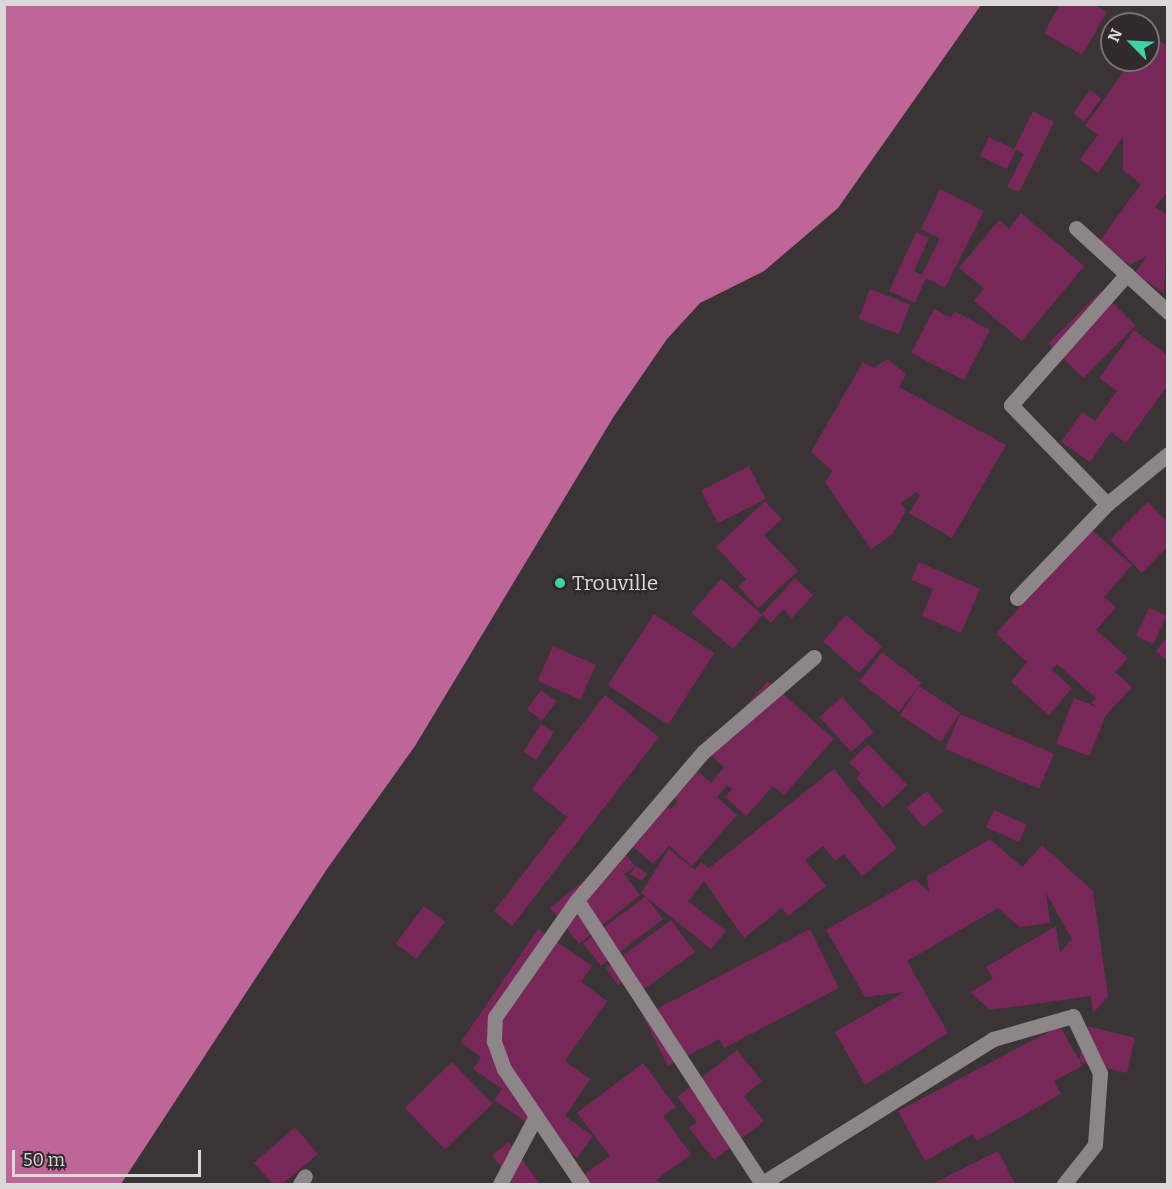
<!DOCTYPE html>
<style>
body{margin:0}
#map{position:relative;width:1172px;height:1189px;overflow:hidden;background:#3b3437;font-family:Bitter,serif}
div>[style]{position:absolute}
.water>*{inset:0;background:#bd6697}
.building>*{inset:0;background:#772758;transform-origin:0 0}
.minor>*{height:15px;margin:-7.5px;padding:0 7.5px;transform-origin:7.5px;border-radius:7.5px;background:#8d8689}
.dots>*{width:16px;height:16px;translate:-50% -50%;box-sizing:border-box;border:3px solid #302a2d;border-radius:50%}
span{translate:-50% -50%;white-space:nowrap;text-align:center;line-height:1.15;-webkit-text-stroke:4.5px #302a2d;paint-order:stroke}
.poi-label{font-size:21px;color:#dcd8da}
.left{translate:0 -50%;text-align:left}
.frame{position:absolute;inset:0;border:6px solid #dcd8da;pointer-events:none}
.north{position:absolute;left:1100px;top:12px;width:60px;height:60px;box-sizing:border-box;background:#302a2d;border:2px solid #757072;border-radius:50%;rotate:294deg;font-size:16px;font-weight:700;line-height:24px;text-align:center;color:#dcd8da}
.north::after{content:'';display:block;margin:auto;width:21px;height:27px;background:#3dd4a3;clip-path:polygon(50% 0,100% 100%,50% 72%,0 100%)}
.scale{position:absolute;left:12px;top:1150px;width:189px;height:27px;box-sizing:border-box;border:3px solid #dcd8da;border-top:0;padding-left:8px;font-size:18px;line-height:21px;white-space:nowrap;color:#dcd8da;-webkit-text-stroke:4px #302a2d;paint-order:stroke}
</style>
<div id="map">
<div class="water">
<div style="clip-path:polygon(5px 4px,981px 5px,838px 208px,764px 271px,700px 303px,667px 339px,614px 416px,415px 746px,327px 869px,121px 1184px,5px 1184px)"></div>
</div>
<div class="building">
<div style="clip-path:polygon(1060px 4px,1093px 4px,1107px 12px,1082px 55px,1044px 33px)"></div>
<div style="clip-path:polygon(1151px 34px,1167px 46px,1167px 193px,1155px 207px,1167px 215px,1164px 293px,1135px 273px,1147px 256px,1130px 265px,1099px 242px,1141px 184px,1123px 170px,1123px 137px,1098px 173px,1080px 160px,1098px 135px,1085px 126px,1132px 60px,1148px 60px)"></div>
<div style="left:1090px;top:90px;width:14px;height:29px;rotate:36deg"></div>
<div style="clip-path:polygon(1033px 111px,1054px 122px,1019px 192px,1007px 187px,1024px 154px,1016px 150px,1007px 169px,980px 156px,989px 137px,1014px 149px)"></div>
<div style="clip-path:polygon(940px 189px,984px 211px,945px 288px,926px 278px,915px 303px,889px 291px,916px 232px,929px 238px,914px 271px,922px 275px,940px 238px,921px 229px)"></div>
<div style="clip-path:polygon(1021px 213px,1084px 266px,1022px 341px,974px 301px,984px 288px,959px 268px,999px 220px,1009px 229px)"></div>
<div style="left:870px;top:289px;width:43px;height:32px;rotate:21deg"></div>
<div style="left:1101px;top:291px;width:49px;height:74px;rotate:45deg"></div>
<div style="clip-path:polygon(934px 309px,951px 318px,954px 311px,990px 330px,964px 380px,911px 353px)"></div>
<div style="clip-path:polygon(1134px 330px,1167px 355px,1167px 386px,1126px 443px,1111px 432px,1090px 462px,1061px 442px,1082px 412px,1095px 421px,1117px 391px,1099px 378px)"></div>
<div style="clip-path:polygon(887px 359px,906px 374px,899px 387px,1006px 445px,952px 538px,909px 513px,920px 495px,916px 492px,901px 503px,906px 510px,893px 534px,871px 549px,825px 482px,832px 471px,811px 452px,863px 362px,874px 368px)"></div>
<div style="left:749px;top:466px;width:37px;height:54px;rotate:63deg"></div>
<div style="clip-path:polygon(765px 501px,782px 519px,764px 535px,798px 571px,758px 608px,738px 586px,746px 579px,716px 547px)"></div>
<div style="clip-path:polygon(1148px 502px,1167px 522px,1167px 547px,1142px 573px,1110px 540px)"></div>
<div style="clip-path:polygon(1088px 527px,1132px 565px,1104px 597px,1116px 607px,1096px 630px,1128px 658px,1115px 672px,1132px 687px,1106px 715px,1089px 756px,1056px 744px,1074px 698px,1097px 707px,1092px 703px,1096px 698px,1057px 664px,1052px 670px,1072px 688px,1049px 715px,1011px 682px,1027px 662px,996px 634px)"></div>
<div style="clip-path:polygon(919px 562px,980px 589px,961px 633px,922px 616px,933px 589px,911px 580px)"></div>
<div style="clip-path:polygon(795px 578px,813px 595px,792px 618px,783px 609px,771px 623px,762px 614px)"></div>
<div style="left:721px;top:579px;width:55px;height:45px;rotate:41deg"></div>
<div style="left:1149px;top:608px;width:19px;height:31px;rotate:25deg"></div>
<div style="left:654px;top:614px;width:72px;height:85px;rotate:33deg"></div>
<div style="left:846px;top:615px;width:48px;height:35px;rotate:41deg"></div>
<div style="clip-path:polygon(1167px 637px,1167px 661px,1156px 651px)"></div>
<div style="left:553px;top:646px;width:47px;height:38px;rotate:24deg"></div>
<div style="left:882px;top:652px;width:50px;height:37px;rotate:38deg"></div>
<div style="clip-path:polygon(768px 681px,834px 739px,784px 795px,773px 786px,746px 816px,725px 797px,732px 789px,727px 785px,717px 797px,737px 815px,692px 866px,669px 846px,653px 864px,623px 838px,659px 799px,671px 809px,678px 801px,671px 795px,694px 768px,711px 783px,724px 767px,706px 751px)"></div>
<div style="left:919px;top:686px;width:49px;height:35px;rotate:33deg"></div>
<div style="left:541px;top:690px;width:19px;height:24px;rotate:36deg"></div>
<div style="clip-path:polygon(605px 695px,659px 737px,512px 926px,494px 911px,567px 817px,532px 789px)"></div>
<div style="left:842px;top:697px;width:47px;height:30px;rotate:48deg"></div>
<div style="left:960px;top:714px;width:102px;height:38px;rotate:23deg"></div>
<div style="left:541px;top:724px;width:15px;height:33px;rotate:32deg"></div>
<div style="clip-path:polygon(868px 744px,907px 785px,883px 808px,856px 778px,861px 774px,849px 762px)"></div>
<div style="clip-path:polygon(834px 769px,897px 848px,862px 876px,844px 854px,835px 861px,823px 846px,805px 860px,826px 886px,788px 916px,782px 908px,744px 938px,704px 881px,688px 901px,726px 931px,711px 949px,647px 898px,663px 919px,601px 966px,583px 943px,646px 896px,641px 893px,669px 849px,695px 870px,701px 862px,709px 868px)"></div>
<div style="left:927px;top:791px;width:26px;height:26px;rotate:51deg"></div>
<div style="left:994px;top:810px;width:36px;height:19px;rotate:24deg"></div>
<div style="clip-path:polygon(990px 839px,1022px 867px,1042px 845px,1093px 891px,1108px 997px,1093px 1013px,1091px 996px,990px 1010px,970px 992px,993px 979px,986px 967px,1056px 926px,1060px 953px,1072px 939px,1046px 893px,1050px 923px,1019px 927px,998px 908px,907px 961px,948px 1033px,865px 1085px,835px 1032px,904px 992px,865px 997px,826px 930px,915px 879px,929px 892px,927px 876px)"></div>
<div style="clip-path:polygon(622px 850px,635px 866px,624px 874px,640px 895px,579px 944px,550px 908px)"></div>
<div style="clip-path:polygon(636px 866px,647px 874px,642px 881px,630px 874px)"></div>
<div style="left:424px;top:906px;width:26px;height:47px;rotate:37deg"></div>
<div style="clip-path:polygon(671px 920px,695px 952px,643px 990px,632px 974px,618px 985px,606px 968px)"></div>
<div style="clip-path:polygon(538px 929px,592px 966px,581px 982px,607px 1001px,565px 1061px,590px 1079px,565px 1116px,593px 1136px,577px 1158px,494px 1100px,502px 1089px,473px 1069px,481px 1057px,461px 1042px)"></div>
<div style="clip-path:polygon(810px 929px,839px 988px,724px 1048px,719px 1039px,668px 1066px,643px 1016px)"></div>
<div style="clip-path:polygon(1060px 1026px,1079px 1060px,1087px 1026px,1135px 1038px,1127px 1073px,1080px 1062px,1082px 1066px,1054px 1081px,1061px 1094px,977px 1141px,973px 1134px,925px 1161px,898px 1111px)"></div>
<div style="clip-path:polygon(737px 1050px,762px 1081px,744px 1096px,764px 1121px,714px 1160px,689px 1128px,697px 1122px,677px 1097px)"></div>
<div style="left:452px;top:1062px;width:58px;height:66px;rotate:46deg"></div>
<div style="clip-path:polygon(643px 1063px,676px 1107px,663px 1116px,691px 1154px,656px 1180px,660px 1184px,570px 1184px,610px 1156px,577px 1113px)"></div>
<div style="clip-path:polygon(295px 1127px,318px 1154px,282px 1184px,273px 1184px,254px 1163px)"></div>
<div style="clip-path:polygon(509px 1142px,540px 1184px,513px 1184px,492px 1155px)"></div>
<div style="clip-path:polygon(998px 1151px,1015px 1184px,932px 1184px)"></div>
</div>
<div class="minor">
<div style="left:1076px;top:228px;width:125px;rotate:42.4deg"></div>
<div style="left:1107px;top:504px;width:138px;rotate:-134.1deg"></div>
<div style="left:1011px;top:405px;width:175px;rotate:-48.5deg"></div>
<div style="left:1017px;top:598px;width:130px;rotate:-46.2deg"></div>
<div style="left:1107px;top:504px;width:79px;rotate:-39.3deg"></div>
<div style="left:577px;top:900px;width:339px;rotate:56.9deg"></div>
<div style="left:300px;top:1184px;width:9px;rotate:-58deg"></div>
<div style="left:500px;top:1184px;width:75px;rotate:-62.1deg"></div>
<div style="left:582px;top:1184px;width:139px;rotate:-124.1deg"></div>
<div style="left:504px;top:1069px;width:30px;rotate:-110deg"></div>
<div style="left:494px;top:1041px;width:24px;rotate:-88deg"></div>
<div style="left:495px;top:1017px;width:143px;rotate:-55deg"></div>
<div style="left:577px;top:900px;width:194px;rotate:-49.6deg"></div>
<div style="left:703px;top:752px;width:146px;rotate:-40.6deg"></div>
<div style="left:761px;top:1184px;width:274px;rotate:-32deg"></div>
<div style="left:993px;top:1039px;width:83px;rotate:-16deg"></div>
<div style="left:1073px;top:1016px;width:63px;rotate:64.7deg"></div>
<div style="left:1100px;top:1073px;width:72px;rotate:94deg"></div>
<div style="left:1095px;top:1145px;width:50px;rotate:128.5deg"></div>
</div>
<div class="dots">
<div style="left:560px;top:583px;background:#3dd4a3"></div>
</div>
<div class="poi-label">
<span class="left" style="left:572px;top:583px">Trouville</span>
</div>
<div class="frame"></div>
<div class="north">N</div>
<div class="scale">50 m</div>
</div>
